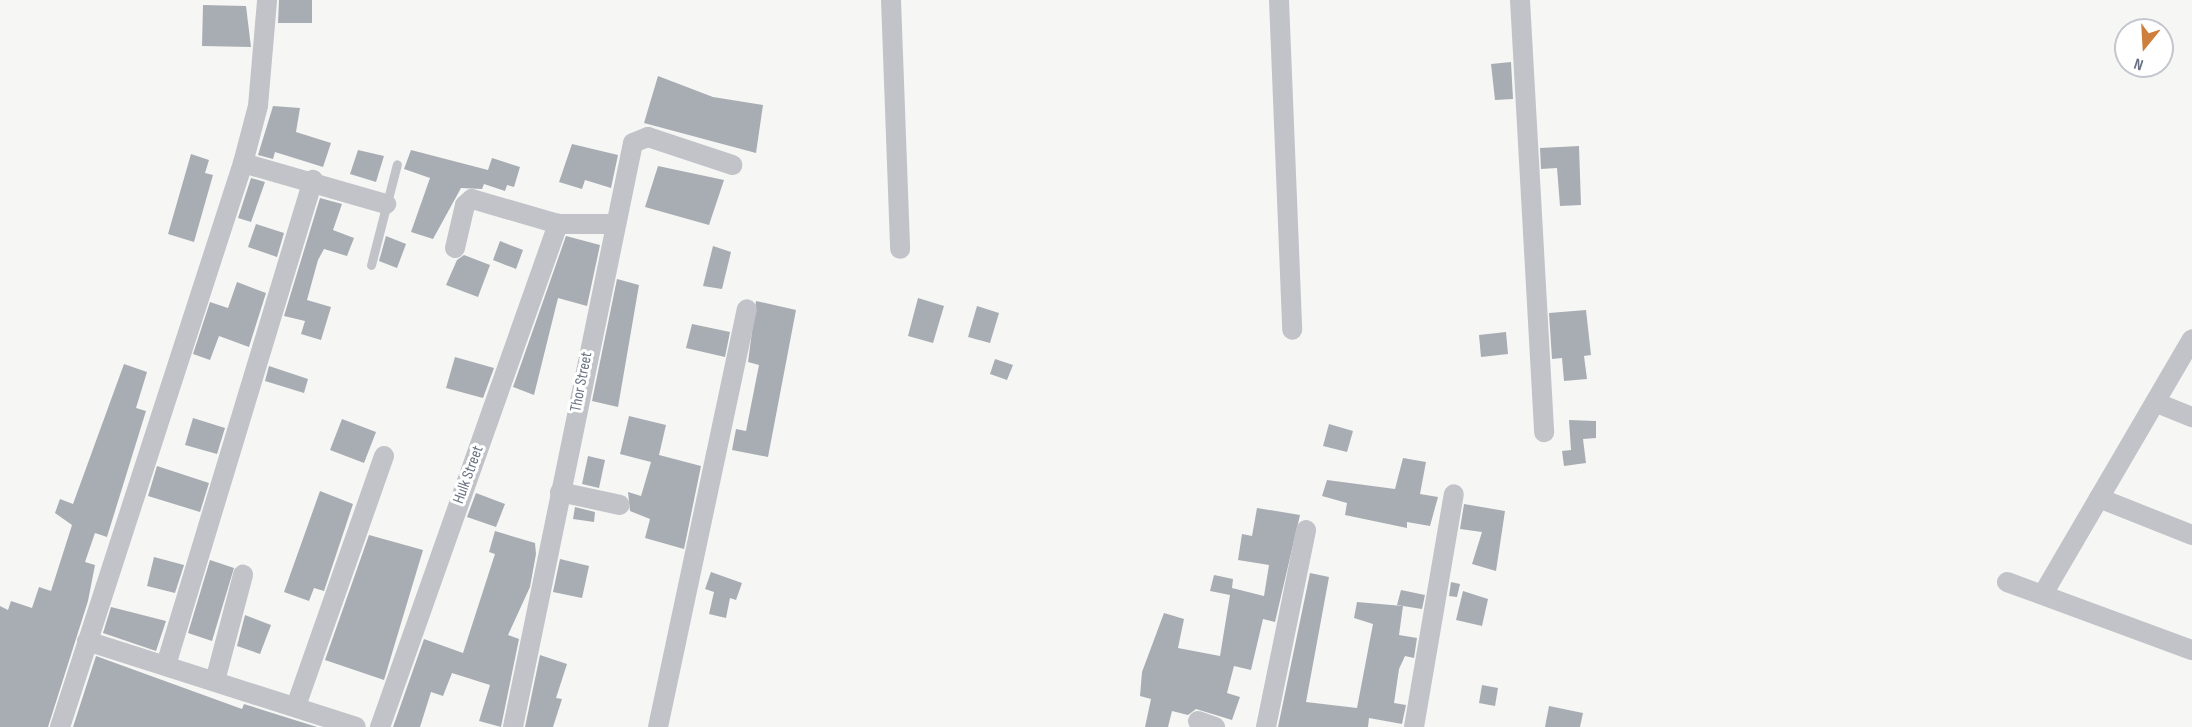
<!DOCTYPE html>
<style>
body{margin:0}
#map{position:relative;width:2192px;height:727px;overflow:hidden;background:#f6f7f4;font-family:"Sofia Sans Condensed",sans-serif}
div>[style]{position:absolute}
.building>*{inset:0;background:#a8adb4}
.service>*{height:9px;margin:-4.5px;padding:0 4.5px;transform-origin:4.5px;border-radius:4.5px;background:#c1c3c8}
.minor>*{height:20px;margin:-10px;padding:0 10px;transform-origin:10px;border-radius:10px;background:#c1c3c8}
span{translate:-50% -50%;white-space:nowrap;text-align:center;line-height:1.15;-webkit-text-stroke:6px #fff;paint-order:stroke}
.street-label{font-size:16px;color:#697282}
.north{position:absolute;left:2114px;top:18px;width:60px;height:60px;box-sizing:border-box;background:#fff;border:2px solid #c3c7cd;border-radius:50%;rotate:198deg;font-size:16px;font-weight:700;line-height:24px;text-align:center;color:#697282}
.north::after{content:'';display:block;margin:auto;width:21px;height:27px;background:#cf7f3c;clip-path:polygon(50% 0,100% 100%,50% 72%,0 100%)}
</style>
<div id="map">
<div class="building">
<i style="clip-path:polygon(279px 0,312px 0,312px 23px,278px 23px)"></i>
<i style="clip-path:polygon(203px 5px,246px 6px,251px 47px,202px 46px)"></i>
<i style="clip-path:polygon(1511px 62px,1513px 99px,1495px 100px,1491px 64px)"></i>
<i style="clip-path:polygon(658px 76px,713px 97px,763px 105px,756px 153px,644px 123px)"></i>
<i style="clip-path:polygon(273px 106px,300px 108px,296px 132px,331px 143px,323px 167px,275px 152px,273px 159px,258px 155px)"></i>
<i style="clip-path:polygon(572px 144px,618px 155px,611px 188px,585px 180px,582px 189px,559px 182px)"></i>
<i style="clip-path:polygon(1579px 146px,1581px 205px,1560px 206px,1557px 168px,1541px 169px,1540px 148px)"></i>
<i style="clip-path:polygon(358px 150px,384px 156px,376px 182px,350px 174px)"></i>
<i style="clip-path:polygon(411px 150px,488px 170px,492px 158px,520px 167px,514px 187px,507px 185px,505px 191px,484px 184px,482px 189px,461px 188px,433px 239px,411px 232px,430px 178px,404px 169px)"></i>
<i style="clip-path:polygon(191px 154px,209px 160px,205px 173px,213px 175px,194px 242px,168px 234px)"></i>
<i style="clip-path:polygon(658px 166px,724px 180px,709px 225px,645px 207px)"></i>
<i style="clip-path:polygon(251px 178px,265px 182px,251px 222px,238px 218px)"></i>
<i style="clip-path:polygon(320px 198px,342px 204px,333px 230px,354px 238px,347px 256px,324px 249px,318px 260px,307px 300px,331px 307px,321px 340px,301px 334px,305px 321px,284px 316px)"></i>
<i style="clip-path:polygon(256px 224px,284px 233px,277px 257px,248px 247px)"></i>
<i style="clip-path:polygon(386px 236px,406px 244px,397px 268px,379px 261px)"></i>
<i style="clip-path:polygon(566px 236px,600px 245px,587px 306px,558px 298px,534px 395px,513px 387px)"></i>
<i style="clip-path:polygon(500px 241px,523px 250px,516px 269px,493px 260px)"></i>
<i style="clip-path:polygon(713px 246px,731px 252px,722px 289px,703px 286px)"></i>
<i style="clip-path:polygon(464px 255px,490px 265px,478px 297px,446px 285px,457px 260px)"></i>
<i style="clip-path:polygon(617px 279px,639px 285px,618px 407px,592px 401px)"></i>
<i style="clip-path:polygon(237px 282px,266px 293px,249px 347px,219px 336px,210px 360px,193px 354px,210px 302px,228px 308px)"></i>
<i style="clip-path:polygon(918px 298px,944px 306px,933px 343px,908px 336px)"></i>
<i style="clip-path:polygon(756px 301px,796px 310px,768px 457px,732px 450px,736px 429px,746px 431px,759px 365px,748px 362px)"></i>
<i style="clip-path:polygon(977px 306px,999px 313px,990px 343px,968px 337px)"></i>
<i style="clip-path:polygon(1586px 310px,1591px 355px,1584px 356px,1587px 379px,1564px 381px,1562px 358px,1552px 359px,1549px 313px)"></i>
<i style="clip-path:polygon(692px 324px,730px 332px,725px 357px,686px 348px)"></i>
<i style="clip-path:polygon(1506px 332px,1508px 354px,1481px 357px,1479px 335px)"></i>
<i style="clip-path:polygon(455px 357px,494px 368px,483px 398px,446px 388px)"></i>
<i style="clip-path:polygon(995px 359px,1013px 365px,1007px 380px,990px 374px)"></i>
<i style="clip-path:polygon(124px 364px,147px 372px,136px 408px,146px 411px,107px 537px,95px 533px,85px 562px,95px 565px,88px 601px,48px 727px,0 727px,0 606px,8px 610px,11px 601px,32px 608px,39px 587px,51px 591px,72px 525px,55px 513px,60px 499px,73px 504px)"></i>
<i style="clip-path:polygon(269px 366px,308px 379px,304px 393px,265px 381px)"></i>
<i style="clip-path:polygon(629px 416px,666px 425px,659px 455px,701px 466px,684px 549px,645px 538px,650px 519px,630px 511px,628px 492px,641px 496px,651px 462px,620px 454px)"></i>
<i style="clip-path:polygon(193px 418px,225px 428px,217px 454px,185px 445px)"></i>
<i style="clip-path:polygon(342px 419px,376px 432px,364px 463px,330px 450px)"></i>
<i style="clip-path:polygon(1569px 420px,1596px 421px,1596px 438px,1583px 439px,1586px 463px,1564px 466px,1562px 451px,1571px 450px)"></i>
<i style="clip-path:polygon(1329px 424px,1353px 431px,1347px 452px,1323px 446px)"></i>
<i style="clip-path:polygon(588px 456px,605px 460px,599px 488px,582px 484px)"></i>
<i style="clip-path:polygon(1403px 458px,1426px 462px,1420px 494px,1438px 497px,1430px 526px,1407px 522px,1407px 528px,1345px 515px,1347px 503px,1322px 496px,1327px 480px,1395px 489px)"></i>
<i style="clip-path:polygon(157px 466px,209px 483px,200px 512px,148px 496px)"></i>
<i style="clip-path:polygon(320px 491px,353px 504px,324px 591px,314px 588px,309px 601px,284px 592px)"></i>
<i style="clip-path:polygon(476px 493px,505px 504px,496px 527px,467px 517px)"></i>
<i style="clip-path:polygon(1464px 504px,1505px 511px,1496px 571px,1472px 564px,1482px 532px,1460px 529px)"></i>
<i style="clip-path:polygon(575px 507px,595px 512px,594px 522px,573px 519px)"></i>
<i style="clip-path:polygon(1257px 508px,1300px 515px,1275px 622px,1263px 619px,1251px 670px,1234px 666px,1227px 693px,1240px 697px,1232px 720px,1196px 709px,1188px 715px,1172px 711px,1168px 727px,1145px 727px,1151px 699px,1140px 696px,1142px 672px,1164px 613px,1184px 619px,1178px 648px,1220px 656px,1230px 595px,1210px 591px,1214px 575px,1233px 579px,1232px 588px,1264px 596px,1269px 565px,1238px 560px,1242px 534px,1252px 536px)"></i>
<i style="clip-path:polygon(495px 531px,535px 543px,536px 554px,530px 587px,508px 635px,519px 639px,501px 727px,479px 721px,490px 685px,452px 673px,443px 696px,431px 692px,420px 727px,393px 727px,424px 639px,463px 653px,495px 554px,489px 552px)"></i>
<i style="clip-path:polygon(369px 535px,423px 550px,384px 680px,325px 660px)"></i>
<i style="clip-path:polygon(154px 557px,184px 565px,175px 593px,147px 586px)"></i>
<i style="clip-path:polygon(560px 559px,589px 566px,582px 598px,553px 592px)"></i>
<i style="clip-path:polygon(210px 560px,234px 568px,212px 641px,188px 633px)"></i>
<i style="clip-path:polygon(711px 572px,742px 583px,736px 600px,730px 598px,726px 618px,709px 614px,714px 592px,705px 589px)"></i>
<i style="clip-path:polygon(1310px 573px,1329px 577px,1306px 702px,1357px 708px,1373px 624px,1354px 618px,1357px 602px,1403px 606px,1399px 635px,1417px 638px,1414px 658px,1405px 656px,1399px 669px,1394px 703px,1406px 705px,1402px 724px,1369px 718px,1368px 727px,1278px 727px)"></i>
<i style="clip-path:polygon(1451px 582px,1460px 584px,1457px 597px,1449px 596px)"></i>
<i style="clip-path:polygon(1401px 590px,1425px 595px,1422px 609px,1397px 605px)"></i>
<i style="clip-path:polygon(1463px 591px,1488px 599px,1482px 626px,1456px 620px)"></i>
<i style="clip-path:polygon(111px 607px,166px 621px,156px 651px,103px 633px)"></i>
<i style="clip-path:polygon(245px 615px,271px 625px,260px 654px,237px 646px)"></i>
<i style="clip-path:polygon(540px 655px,567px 664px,556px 698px,562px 699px,553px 727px,525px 727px)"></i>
<i style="clip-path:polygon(96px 656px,242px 709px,244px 704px,317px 727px,73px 727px)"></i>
<i style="clip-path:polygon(1482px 685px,1498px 688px,1495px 706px,1479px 703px)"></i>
<i style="clip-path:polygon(1549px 706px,1583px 713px,1580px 727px,1545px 727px)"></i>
</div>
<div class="service">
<i style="left:371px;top:265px;width:104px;rotate:-75.6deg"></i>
</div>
<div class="minor">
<i style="left:891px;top:0;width:249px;rotate:87.9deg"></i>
<i style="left:1279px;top:0;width:330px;rotate:87.7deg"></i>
<i style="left:1520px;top:0;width:433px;rotate:86.8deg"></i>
<i style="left:243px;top:163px;width:149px;rotate:16deg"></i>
<i style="left:455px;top:248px;width:44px;rotate:-76.9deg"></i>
<i style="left:465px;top:205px;width:9px;rotate:-41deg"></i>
<i style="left:472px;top:199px;width:90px;rotate:16.2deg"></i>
<i style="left:558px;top:224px;width:55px"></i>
<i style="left:2157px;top:403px;width:38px;rotate:22deg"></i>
<i style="left:560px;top:492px;width:61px;rotate:12.2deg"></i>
<i style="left:2099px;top:498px;width:100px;rotate:21.7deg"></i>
<i style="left:2007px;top:582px;width:197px;rotate:20.2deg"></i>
<i style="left:2043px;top:594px;width:295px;rotate:-59.7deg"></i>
<i style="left:87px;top:641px;width:282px;rotate:17.7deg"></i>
<i style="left:166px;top:665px;width:507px;rotate:-73.14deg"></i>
<i style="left:215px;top:681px;width:110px;rotate:-75.2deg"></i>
<i style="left:296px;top:706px;width:265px;rotate:-70.6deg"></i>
<i style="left:1198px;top:721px;width:18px;rotate:19deg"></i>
<i style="left:60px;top:727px;width:593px;rotate:-72.02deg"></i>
<i style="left:243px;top:163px;width:59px;rotate:-75.3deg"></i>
<i style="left:258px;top:106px;width:106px;rotate:-85.1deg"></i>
<i style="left:380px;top:727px;width:534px;rotate:-70.51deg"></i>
<i style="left:513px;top:727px;width:596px;rotate:-78.39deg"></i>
<i style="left:633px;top:143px;width:16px;rotate:-22deg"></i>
<i style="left:648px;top:137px;width:89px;rotate:18.4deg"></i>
<i style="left:658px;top:727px;width:427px;rotate:-78deg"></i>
<i style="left:1266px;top:727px;width:201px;rotate:-78.5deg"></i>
<i style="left:1414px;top:727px;width:236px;rotate:-80.3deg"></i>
</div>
<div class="street-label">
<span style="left:582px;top:382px;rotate:-79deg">Thor Street</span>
<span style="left:469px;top:475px;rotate:-70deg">Hulk Street</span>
</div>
<div class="north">N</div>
</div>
